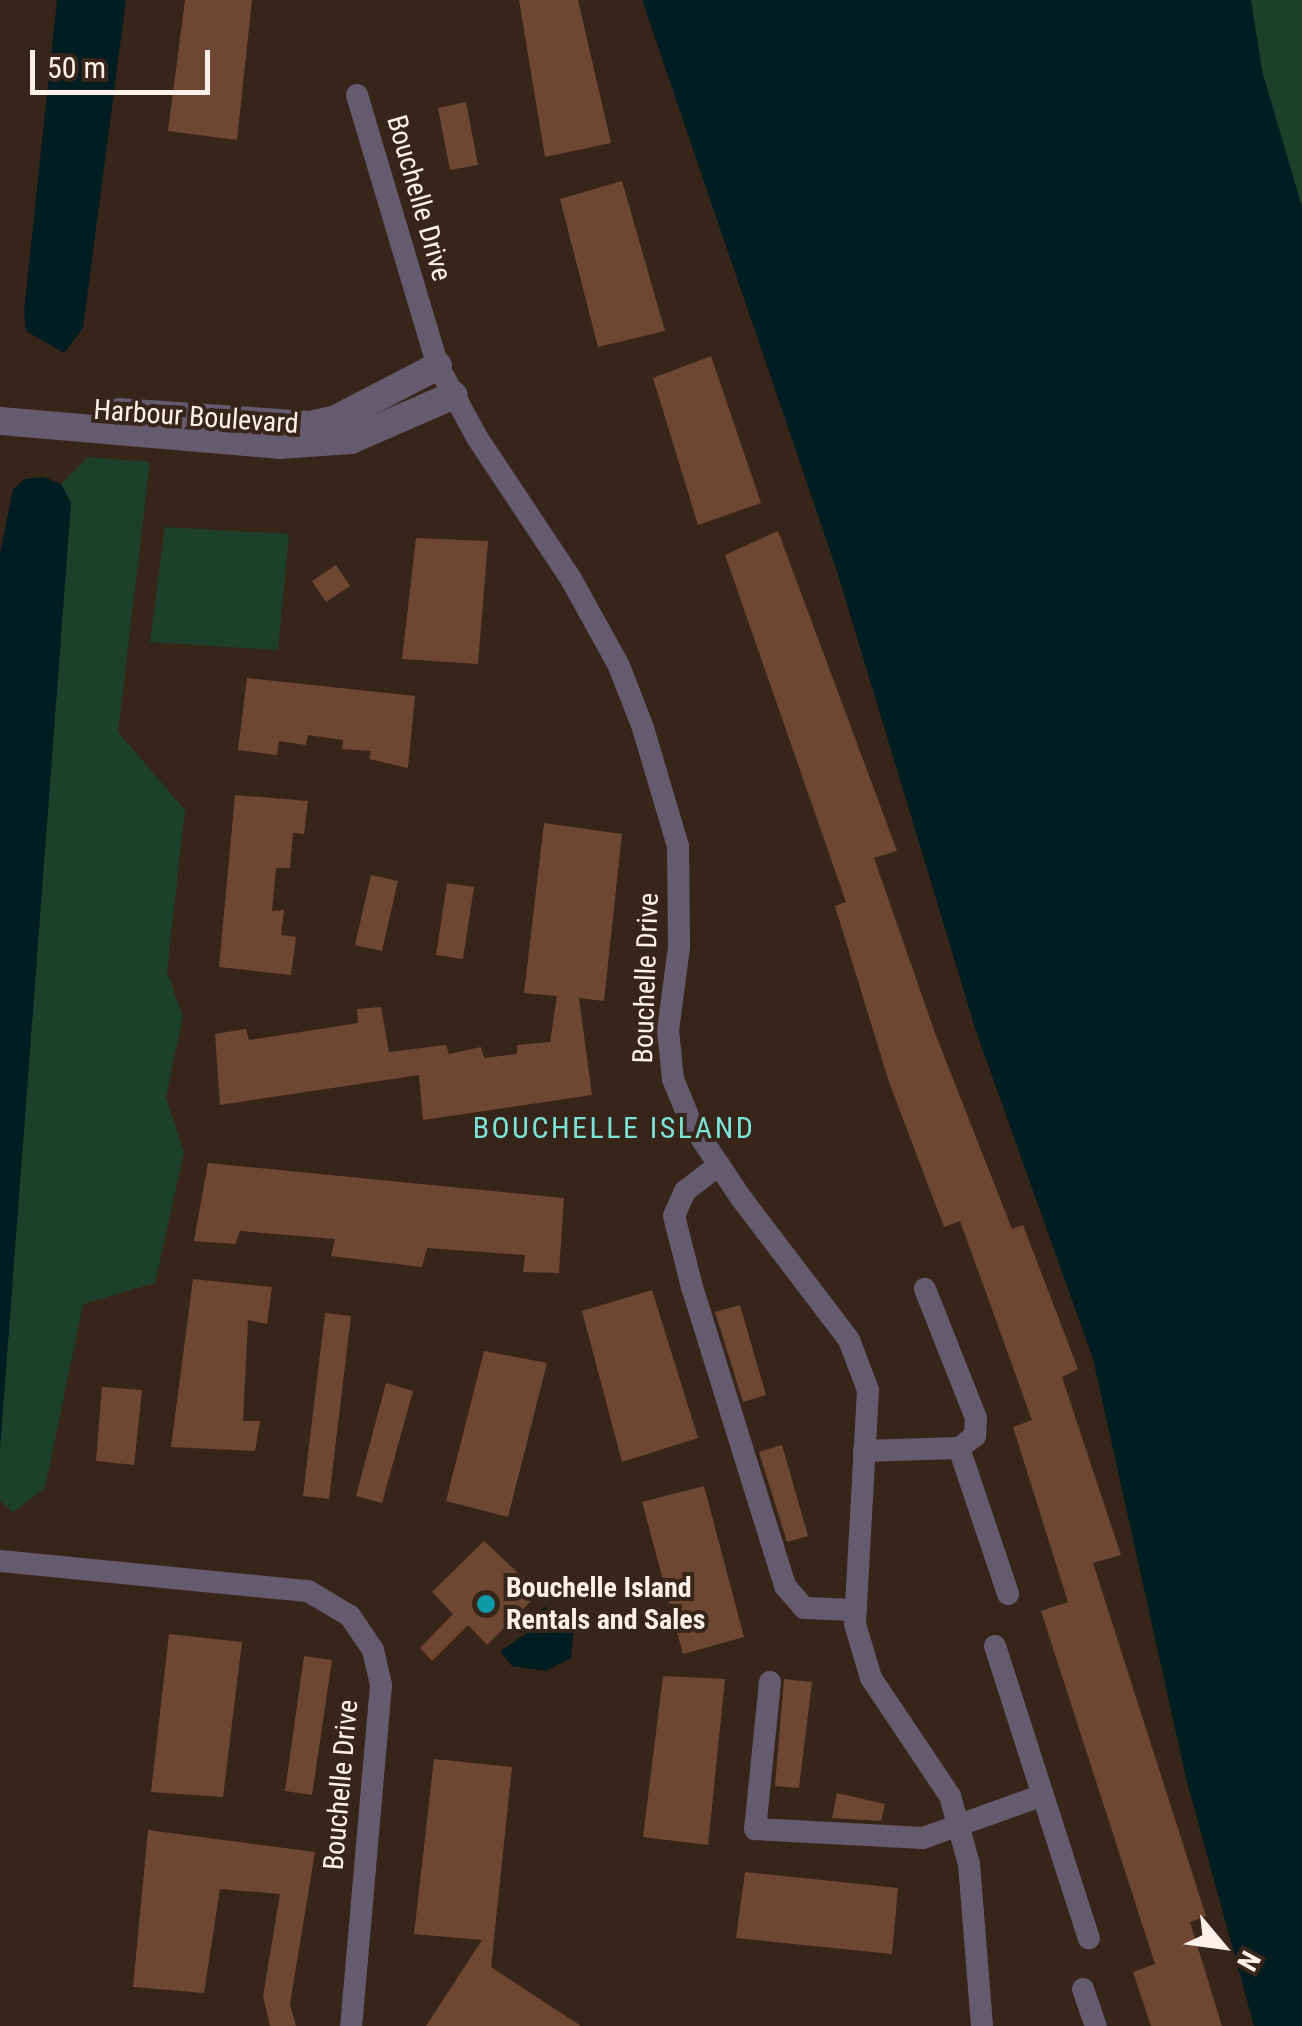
<!DOCTYPE html>
<style>
body{margin:0}
#map{position:relative;width:1302px;height:2026px;overflow:hidden;background:#38251a;font-family:"Roboto Condensed",sans-serif}
div>[style]{position:absolute}
.green>*{inset:0;background:#1c402a}
.water>*{inset:0;background:#001d21}
.building>*{inset:0;background:#6d4731}
.minor>*{height:22px;margin:-11px;padding:0 11px;transform-origin:11px;border-radius:11px;background:#645c6e}
.tertiary>*{height:28px;margin:-14px;padding:0 14px;transform-origin:14px;border-radius:14px;background:#645c6e}
.dots>*{width:28px;height:28px;translate:-50% -50%;box-sizing:border-box;border:5px solid #38251a;border-radius:50%}
span{translate:-50% -50%;white-space:nowrap;text-align:center;line-height:1.15;-webkit-text-stroke:8px #38251a;paint-order:stroke}
.street-label{font-size:28px;color:#fef1e9}
.poi-label{font-size:28px;color:#fef1e9;font-weight:700}
.left{translate:0 -50%;text-align:left}
.neighbourhood-label{font-size:30px;color:#7be4d7;letter-spacing:2.5px}
.north{position:absolute;left:1172px;top:1896px;width:100px;height:100px;-webkit-text-stroke:8px #38251a;paint-order:stroke;rotate:119deg;font-size:28px;font-weight:700;line-height:40px;text-align:center;color:#fef1e9}
.north::after{content:'';display:block;margin:auto;width:35px;height:45px;background:#fef1e9;clip-path:polygon(50% 0,100% 100%,50% 72%,0 100%)}
.scale{position:absolute;left:30px;top:50px;width:180px;height:45px;box-sizing:border-box;border:5px solid #fef1e9;border-top:0;padding-left:12px;font-size:30px;line-height:35px;white-space:nowrap;color:#fef1e9;-webkit-text-stroke:8px #38251a;paint-order:stroke}
</style>
<div id="map">
<div class="green">
<i style="clip-path:polygon(1251px 0,1302px 0,1302px 207px,1262px 71px)"></i>
<i style="clip-path:polygon(88px 457px,150px 462px,118px 732px,185px 810px,167px 972px,183px 1016px,166px 1097px,184px 1152px,155px 1283px,83px 1304px,45px 1488px,13px 1512px,0 1501px,0 1449px,71px 503px,61px 484px)"></i>
<i style="clip-path:polygon(165px 527px,289px 534px,278px 650px,150px 642px)"></i>
</div>
<div class="water">
<i style="clip-path:polygon(57px 0,126px 0,83px 328px,64px 353px,26px 331px,24px 311px)"></i>
<i style="clip-path:polygon(642px 0,1251px 0,1262px 71px,1302px 207px,1302px 2026px,1254px 2026px,1186px 1778px,1093px 1359px,976px 1031px,836px 568px)"></i>
<i style="clip-path:polygon(44px 477px,61px 484px,71px 503px,0 1449px,0 554px,13px 489px,25px 479px)"></i>
<i style="clip-path:polygon(545px 1607px,557px 1608px,574px 1625px,571px 1658px,546px 1671px,512px 1666px,500px 1651px,526px 1634px,531px 1616px)"></i>
</div>
<div class="building">
<i style="clip-path:polygon(185px 0,252px 0,237px 140px,168px 131px)"></i>
<i style="clip-path:polygon(519px 0,578px 0,611px 143px,545px 157px)"></i>
<i style="clip-path:polygon(466px 102px,478px 165px,450px 170px,438px 108px)"></i>
<i style="clip-path:polygon(622px 181px,665px 331px,598px 347px,560px 199px)"></i>
<i style="clip-path:polygon(711px 356px,761px 503px,698px 525px,653px 378px)"></i>
<i style="clip-path:polygon(778px 531px,897px 851px,874px 858px,935px 1033px,1012px 1229px,1023px 1225px,1078px 1369px,1062px 1377px,1121px 1555px,1093px 1563px,1206px 1916px,1190px 1922px,1222px 2026px,1151px 2026px,1133px 1972px,1155px 1964px,1041px 1611px,1068px 1602px,1013px 1427px,1032px 1420px,960px 1221px,944px 1227px,889px 1082px,835px 906px,846px 902px,725px 555px)"></i>
<i style="clip-path:polygon(416px 538px,488px 541px,478px 664px,402px 659px)"></i>
<i style="clip-path:polygon(336px 565px,350px 586px,326px 602px,312px 581px)"></i>
<i style="clip-path:polygon(247px 678px,415px 696px,408px 768px,369px 759px,371px 751px,342px 749px,343px 740px,308px 735px,306px 745px,279px 741px,277px 755px,238px 750px)"></i>
<i style="clip-path:polygon(235px 795px,308px 801px,304px 834px,293px 833px,290px 868px,276px 868px,272px 911px,284px 910px,281px 935px,296px 937px,291px 975px,219px 967px)"></i>
<i style="clip-path:polygon(544px 823px,622px 834px,604px 1001px,579px 998px,592px 1095px,423px 1120px,419px 1075px,220px 1105px,215px 1034px,246px 1029px,249px 1040px,358px 1023px,357px 1009px,381px 1007px,389px 1052px,446px 1045px,449px 1054px,481px 1047px,484px 1058px,517px 1054px,517px 1045px,550px 1042px,557px 996px,524px 993px)"></i>
<i style="clip-path:polygon(371px 875px,398px 881px,382px 951px,355px 945px)"></i>
<i style="clip-path:polygon(447px 883px,474px 887px,463px 959px,436px 955px)"></i>
<i style="clip-path:polygon(208px 1163px,564px 1198px,559px 1273px,523px 1272px,525px 1255px,427px 1248px,422px 1267px,331px 1256px,335px 1239px,240px 1231px,235px 1244px,194px 1241px)"></i>
<i style="clip-path:polygon(193px 1279px,272px 1287px,267px 1324px,248px 1320px,243px 1421px,260px 1421px,255px 1451px,171px 1447px)"></i>
<i style="clip-path:polygon(652px 1290px,698px 1438px,622px 1462px,582px 1311px)"></i>
<i style="clip-path:polygon(740px 1305px,766px 1395px,743px 1402px,715px 1312px)"></i>
<i style="clip-path:polygon(325px 1313px,351px 1316px,329px 1499px,303px 1496px)"></i>
<i style="clip-path:polygon(484px 1351px,547px 1363px,508px 1517px,446px 1501px)"></i>
<i style="clip-path:polygon(386px 1383px,413px 1391px,382px 1503px,356px 1496px)"></i>
<i style="clip-path:polygon(102px 1387px,142px 1390px,134px 1465px,96px 1461px)"></i>
<i style="clip-path:polygon(782px 1445px,808px 1536px,787px 1542px,759px 1452px)"></i>
<i style="clip-path:polygon(704px 1486px,744px 1637px,683px 1654px,642px 1502px)"></i>
<i style="clip-path:polygon(484px 1541px,539px 1593px,487px 1645px,468px 1625px,432px 1661px,420px 1648px,453px 1614px,432px 1592px)"></i>
<i style="clip-path:polygon(169px 1634px,242px 1642px,223px 1797px,151px 1792px)"></i>
<i style="clip-path:polygon(304px 1656px,332px 1660px,312px 1795px,285px 1791px)"></i>
<i style="clip-path:polygon(663px 1676px,725px 1679px,708px 1845px,643px 1837px)"></i>
<i style="clip-path:polygon(784px 1679px,812px 1682px,799px 1788px,775px 1786px)"></i>
<i style="clip-path:polygon(434px 1759px,512px 1767px,491px 1967px,581px 2026px,426px 2026px,482px 1940px,414px 1934px)"></i>
<i style="clip-path:polygon(837px 1793px,885px 1804px,881px 1821px,832px 1818px)"></i>
<i style="clip-path:polygon(148px 1830px,315px 1852px,290px 2004px,296px 2026px,270px 2026px,263px 1996px,280px 1894px,220px 1889px,204px 1993px,133px 1987px)"></i>
<i style="clip-path:polygon(745px 1872px,898px 1888px,892px 1954px,736px 1938px)"></i>
</div>
<div class="minor">
<i style="left:357px;top:95px;width:283px;rotate:73.4deg"></i>
<i style="left:438px;top:366px;width:83px;rotate:61.3deg"></i>
<i style="left:478px;top:439px;width:168px;rotate:56.4deg"></i>
<i style="left:571px;top:579px;width:99px;rotate:61.1deg"></i>
<i style="left:619px;top:666px;width:66px;rotate:68.8deg"></i>
<i style="left:643px;top:728px;width:123px;rotate:73.5deg"></i>
<i style="left:678px;top:846px;width:101px;rotate:89.4deg"></i>
<i style="left:679px;top:947px;width:84px;rotate:97.5deg"></i>
<i style="left:668px;top:1030px;width:49px;rotate:84.2deg"></i>
<i style="left:673px;top:1079px;width:48px;rotate:67.8deg"></i>
<i style="left:691px;top:1123px;width:90px;rotate:56.3deg"></i>
<i style="left:741px;top:1198px;width:178px;rotate:52.7deg"></i>
<i style="left:849px;top:1340px;width:53px;rotate:69.2deg"></i>
<i style="left:868px;top:1390px;width:234px;rotate:93.2deg"></i>
<i style="left:855px;top:1624px;width:56px;rotate:73.5deg"></i>
<i style="left:871px;top:1678px;width:142px;rotate:56.2deg"></i>
<i style="left:950px;top:1796px;width:71px;rotate:74.4deg"></i>
<i style="left:969px;top:1864px;width:163px;rotate:85.4deg"></i>
<i style="left:719px;top:1165px;width:43px;rotate:142.6deg"></i>
<i style="left:685px;top:1191px;width:27px;rotate:114deg"></i>
<i style="left:674px;top:1216px;width:73px;rotate:75.8deg"></i>
<i style="left:692px;top:1287px;width:313px;rotate:72.7deg"></i>
<i style="left:785px;top:1586px;width:29px;rotate:49deg"></i>
<i style="left:804px;top:1608px;width:52px;rotate:2.2deg"></i>
<i style="left:959px;top:1448px;width:154px;rotate:71.4deg"></i>
<i style="left:864px;top:1451px;width:95px;rotate:-1.8deg"></i>
<i style="left:959px;top:1448px;width:20px;rotate:-37deg"></i>
<i style="left:975px;top:1436px;width:18px;rotate:-87deg"></i>
<i style="left:976px;top:1418px;width:139px;rotate:-111.6deg"></i>
<i style="left:0;top:1561px;width:309px;rotate:5.6deg"></i>
<i style="left:308px;top:1591px;width:49px;rotate:30.8deg"></i>
<i style="left:350px;top:1616px;width:41px;rotate:55.9deg"></i>
<i style="left:373px;top:1650px;width:36px;rotate:77deg"></i>
<i style="left:381px;top:1685px;width:342px;rotate:95deg"></i>
<i style="left:995px;top:1646px;width:307px;rotate:72.2deg"></i>
<i style="left:770px;top:1682px;width:148px;rotate:95.8deg"></i>
<i style="left:755px;top:1829px;width:168px;rotate:3.1deg"></i>
<i style="left:923px;top:1838px;width:127px;rotate:-19.7deg"></i>
<i style="left:1083px;top:1989px;width:39px;rotate:71deg"></i>
</div>
<div class="tertiary">
<i style="left:119px;top:412px;width:191px;rotate:3.9deg"></i>
<i style="left:310px;top:425px;width:27px;rotate:-13deg"></i>
<i style="left:336px;top:419px;width:115px;rotate:-27.5deg"></i>
<i style="left:0;top:421px;width:280px;rotate:4.9deg"></i>
<i style="left:279px;top:445px;width:72px;rotate:-4deg"></i>
<i style="left:351px;top:440px;width:112px;rotate:-23.6deg"></i>
</div>
<div class="dots">
<i style="left:486px;top:1604px;background:#0f9aa8"></i>
</div>
<div class="street-label">
<span style="left:419px;top:198px;rotate:74deg">Bouchelle Drive</span>
<span style="left:196px;top:417px;rotate:4deg">Harbour Boulevard</span>
<span style="left:646px;top:978px;rotate:-88deg">Bouchelle Drive</span>
<span style="left:341px;top:1785px;rotate:-85deg">Bouchelle Drive</span>
</div>
<div class="poi-label">
<span class="left" style="left:506px;top:1604px">Bouchelle Island<br>Rentals and Sales</span>
</div>
<div class="neighbourhood-label">
<span style="left:614px;top:1128px">BOUCHELLE ISLAND</span>
</div>
<div class="north">N</div>
<div class="scale">50 m</div>
</div>
